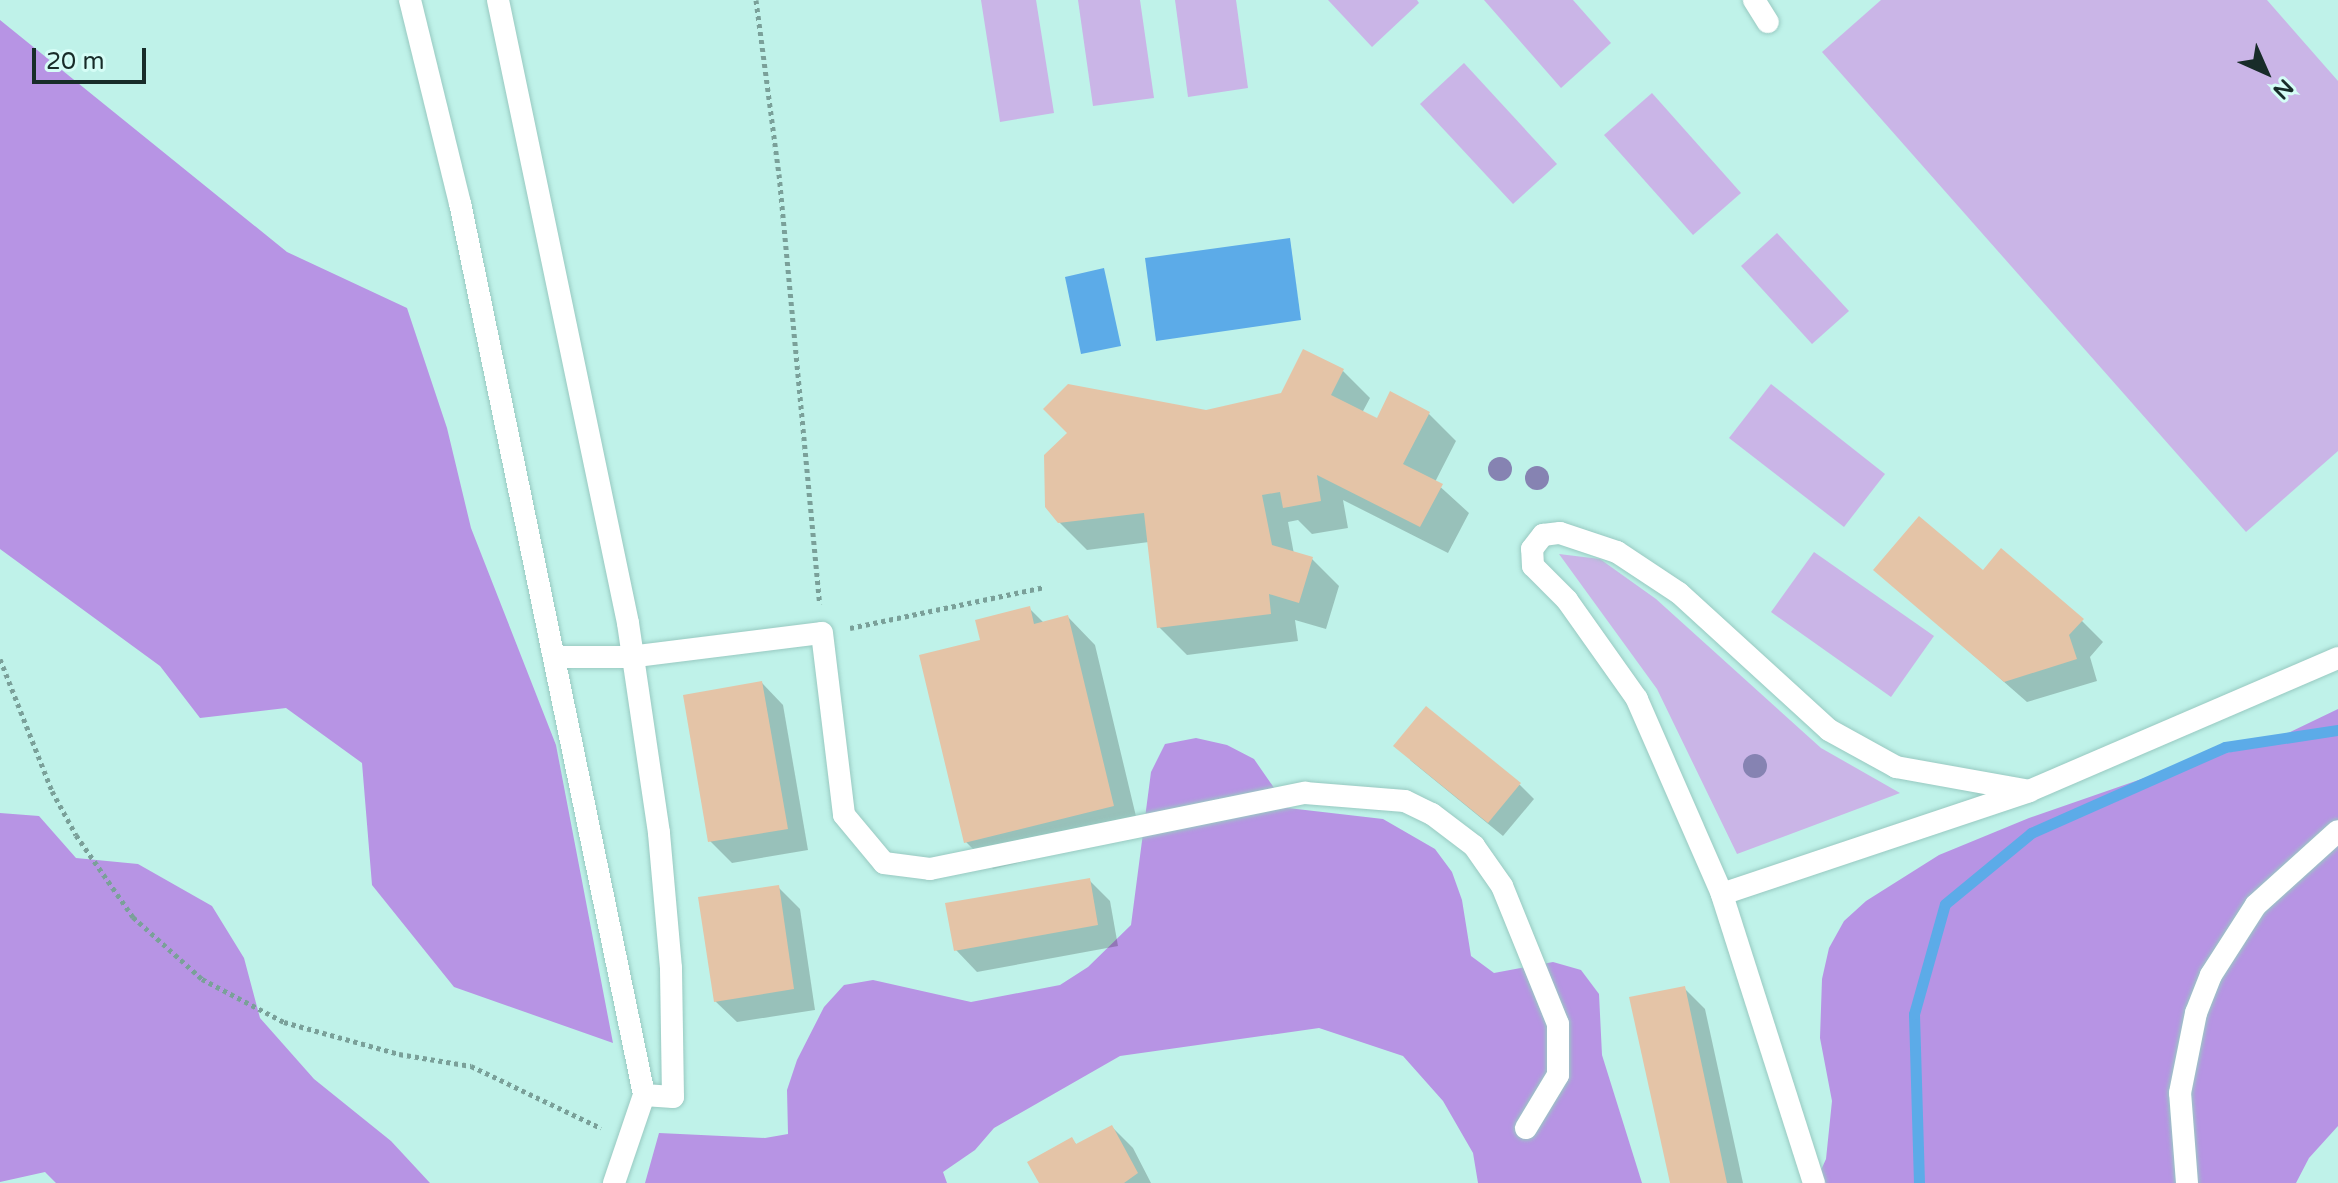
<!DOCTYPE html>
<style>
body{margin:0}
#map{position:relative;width:2338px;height:1183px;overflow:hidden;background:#bff2e9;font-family:"Varela Round",sans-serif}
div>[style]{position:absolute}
.green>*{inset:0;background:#cab5e7}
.forest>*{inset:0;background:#b794e4}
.water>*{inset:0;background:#5cabe8}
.shadow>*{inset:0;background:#0003}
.stream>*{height:11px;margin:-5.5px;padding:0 5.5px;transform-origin:5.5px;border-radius:5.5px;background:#5cabe8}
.building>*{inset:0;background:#e4c4a7}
.path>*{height:5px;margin-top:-2.5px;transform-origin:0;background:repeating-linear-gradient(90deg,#7aa099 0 4px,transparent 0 8px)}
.roads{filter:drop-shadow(0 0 2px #98c9c1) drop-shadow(0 0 2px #98c9c1)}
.service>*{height:22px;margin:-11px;padding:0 11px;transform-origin:11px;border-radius:11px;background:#fff}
.trees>*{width:24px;height:24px;margin:-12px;border-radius:50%;background:#8683b2}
span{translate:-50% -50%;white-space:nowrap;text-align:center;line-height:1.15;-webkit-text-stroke:6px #d5fdf6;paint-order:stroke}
.north{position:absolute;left:2226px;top:32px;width:80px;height:80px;-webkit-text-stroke:6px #d5fdf6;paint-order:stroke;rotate:135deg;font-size:22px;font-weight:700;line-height:32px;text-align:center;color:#182c29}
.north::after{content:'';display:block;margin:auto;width:28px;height:36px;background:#182c29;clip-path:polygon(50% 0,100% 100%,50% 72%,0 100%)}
.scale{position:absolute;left:32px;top:48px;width:114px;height:36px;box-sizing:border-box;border:4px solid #182c29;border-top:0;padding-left:10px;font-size:24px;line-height:28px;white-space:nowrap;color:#182c29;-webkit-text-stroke:6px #d5fdf6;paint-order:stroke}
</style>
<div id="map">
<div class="green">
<i style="clip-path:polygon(981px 0,1036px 0,1054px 113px,1000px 122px)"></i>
<i style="clip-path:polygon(1078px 0,1140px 0,1154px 98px,1093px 106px)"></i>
<i style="clip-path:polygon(1175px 0,1236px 0,1248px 88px,1188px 97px)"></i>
<i style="clip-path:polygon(1328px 0,1417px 0,1419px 3px,1372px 47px)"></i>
<i style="clip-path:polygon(1484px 0,1573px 0,1611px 43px,1561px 88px)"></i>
<i style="clip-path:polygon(1881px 0,2267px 0,2338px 81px,2338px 451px,2246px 532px,1822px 52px)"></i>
<i style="clip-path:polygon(1464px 63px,1557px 164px,1513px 204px,1420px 104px)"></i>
<i style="clip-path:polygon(1652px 93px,1741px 193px,1693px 235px,1604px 135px)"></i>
<i style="clip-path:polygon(1777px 233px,1849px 311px,1812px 344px,1741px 266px)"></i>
<i style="clip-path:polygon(1771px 384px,1885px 474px,1844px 527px,1729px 438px)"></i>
<i style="clip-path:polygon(1814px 552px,1934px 636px,1891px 697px,1771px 612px)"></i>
<i style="clip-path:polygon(1559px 554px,1600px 559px,1656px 599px,1821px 748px,1900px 793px,1737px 854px,1657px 689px)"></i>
</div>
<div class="forest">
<i style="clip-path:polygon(0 20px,287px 252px,407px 308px,447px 428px,471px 528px,556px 745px,613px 1043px,454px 987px,372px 885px,362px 763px,286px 708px,200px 718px,160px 666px,0 549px)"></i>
<i style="clip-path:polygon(2338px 709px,2338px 1126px,2309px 1158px,2296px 1183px,1815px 1183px,1826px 1159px,1832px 1101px,1820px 1038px,1822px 979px,1829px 948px,1844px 921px,1866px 901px,1939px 855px,2029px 818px,2202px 758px,2263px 745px)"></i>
<i style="clip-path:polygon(1196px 738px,1227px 745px,1254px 759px,1288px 808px,1383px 819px,1435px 849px,1452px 872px,1462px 900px,1471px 956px,1494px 973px,1553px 962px,1581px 970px,1599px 994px,1602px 1055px,1642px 1183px,1478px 1183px,1473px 1153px,1443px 1101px,1403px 1056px,1319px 1028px,1120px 1056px,994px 1128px,975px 1150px,943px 1172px,947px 1183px,645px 1183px,659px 1133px,765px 1138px,788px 1134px,787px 1090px,797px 1060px,824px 1007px,844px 985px,873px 980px,971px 1002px,1060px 985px,1088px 967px,1131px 925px,1151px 772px,1165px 744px)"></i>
<i style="clip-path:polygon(0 813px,39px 816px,76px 858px,138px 864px,212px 906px,244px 958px,260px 1018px,314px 1079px,391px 1141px,430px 1183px,56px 1183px,45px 1172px,0 1182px)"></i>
</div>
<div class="water">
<i style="clip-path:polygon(1290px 238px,1301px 320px,1156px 341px,1145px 258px)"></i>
<i style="clip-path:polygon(1104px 268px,1121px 346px,1081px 354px,1065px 277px)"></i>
</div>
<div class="shadow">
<i style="clip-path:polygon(1343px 371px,1370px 398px,1362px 413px,1378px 420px,1428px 413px,1456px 441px,1435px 482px,1469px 513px,1448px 553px,1343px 500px,1348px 528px,1312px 534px,1298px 520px,1288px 522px,1294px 554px,1312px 559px,1339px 586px,1326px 629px,1295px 620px,1298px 641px,1187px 655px,1159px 627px,1149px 542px,1087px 550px,1059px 522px,1206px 412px,1283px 394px)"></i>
<i style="clip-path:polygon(1876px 570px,2082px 621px,2103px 642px,2090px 657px,2097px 681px,2027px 702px)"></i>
<i style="clip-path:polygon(1029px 608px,1044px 623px,1068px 617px,1095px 645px,1140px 833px,993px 869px,966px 842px,983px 642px)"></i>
<i style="clip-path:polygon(762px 683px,783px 705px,808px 850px,732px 863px,710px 841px)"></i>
<i style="clip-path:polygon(1410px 760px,1520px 785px,1534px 799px,1503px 836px)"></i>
<i style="clip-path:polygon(1089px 880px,1110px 901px,1118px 946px,977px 972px,956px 950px)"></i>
<i style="clip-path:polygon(778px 887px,800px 909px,815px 1010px,737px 1022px,715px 1001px)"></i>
<i style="clip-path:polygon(1684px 988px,1705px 1009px,1743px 1183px,1672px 1183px)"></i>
<i style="clip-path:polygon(1112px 1127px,1133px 1148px,1151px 1183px,1041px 1183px,1072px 1140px,1077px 1145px)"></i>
</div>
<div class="stream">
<i style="left:1919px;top:1183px;width:169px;rotate:-91.7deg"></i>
<i style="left:1914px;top:1014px;width:114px;rotate:-74.3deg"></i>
<i style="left:1945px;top:904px;width:112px;rotate:-39.5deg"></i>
<i style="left:2031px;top:833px;width:212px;rotate:-23.9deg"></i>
<i style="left:2225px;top:747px;width:114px;rotate:-8.6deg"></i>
</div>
<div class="building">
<i style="clip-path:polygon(1303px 349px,1344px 369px,1331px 395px,1377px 418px,1390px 391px,1430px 412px,1403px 464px,1443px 484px,1420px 527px,1317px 475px,1321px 501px,1283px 508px,1280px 492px,1262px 495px,1272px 545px,1313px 557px,1299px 603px,1269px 594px,1271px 614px,1157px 628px,1144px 513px,1058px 523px,1045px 507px,1044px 455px,1067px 433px,1043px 409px,1068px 384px,1206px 410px,1281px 393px)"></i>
<i style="clip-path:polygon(1919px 516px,1983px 570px,2001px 548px,2084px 619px,2069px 635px,2077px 659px,2004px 682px,1873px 570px)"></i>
<i style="clip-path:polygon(1030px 606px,1034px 624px,1068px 615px,1114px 806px,964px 843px,919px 655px,980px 640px,975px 620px)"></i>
<i style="clip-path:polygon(762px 681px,788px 829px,708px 842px,683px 695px)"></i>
<i style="clip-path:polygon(1426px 706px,1521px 783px,1488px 823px,1393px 746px)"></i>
<i style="clip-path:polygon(1090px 878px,1098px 925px,954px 951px,945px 903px)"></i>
<i style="clip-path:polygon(779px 885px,794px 989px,714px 1002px,698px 897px)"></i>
<i style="clip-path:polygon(1685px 986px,1727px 1183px,1670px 1183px,1629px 997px)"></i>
<i style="clip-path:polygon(1112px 1125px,1138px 1173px,1124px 1183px,1039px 1183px,1027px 1162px,1072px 1137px,1076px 1144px)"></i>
</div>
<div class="path">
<i style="left:756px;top:0;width:176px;rotate:82.5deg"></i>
<i style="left:779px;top:174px;width:432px;rotate:84.6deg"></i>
<i style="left:850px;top:628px;width:199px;rotate:-11.9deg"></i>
<i style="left:0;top:659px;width:142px;rotate:68.5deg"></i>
<i style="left:52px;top:791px;width:50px;rotate:61.4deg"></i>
<i style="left:76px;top:835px;width:100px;rotate:55.2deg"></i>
<i style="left:133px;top:917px;width:93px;rotate:41.9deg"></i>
<i style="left:202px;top:979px;width:93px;rotate:27.7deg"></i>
<i style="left:284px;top:1022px;width:119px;rotate:15.5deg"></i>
<i style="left:399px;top:1054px;width:73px;rotate:9.5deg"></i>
<i style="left:471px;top:1066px;width:144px;rotate:25.5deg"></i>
</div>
<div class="roads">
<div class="service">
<i style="left:410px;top:0;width:209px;rotate:76.2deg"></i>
<i style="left:460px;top:203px;width:911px;rotate:78.34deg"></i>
<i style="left:644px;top:1095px;width:29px;rotate:4deg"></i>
<i style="left:673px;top:1097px;width:129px;rotate:-90.9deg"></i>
<i style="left:671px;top:968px;width:136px;rotate:-95.1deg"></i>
<i style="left:659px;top:833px;width:212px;rotate:-98.4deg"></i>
<i style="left:628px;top:623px;width:636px;rotate:-101.79deg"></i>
<i style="left:1754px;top:0;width:26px;rotate:58deg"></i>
<i style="left:554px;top:657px;width:75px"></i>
<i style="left:629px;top:657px;width:194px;rotate:-7.1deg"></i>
<i style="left:822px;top:633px;width:183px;rotate:83.1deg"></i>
<i style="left:844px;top:815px;width:62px;rotate:50.2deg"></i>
<i style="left:884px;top:863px;width:46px;rotate:7.4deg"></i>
<i style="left:930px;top:869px;width:383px;rotate:-11.5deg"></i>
<i style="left:1305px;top:793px;width:100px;rotate:4.6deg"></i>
<i style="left:1405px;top:801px;width:30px;rotate:26deg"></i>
<i style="left:1432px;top:814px;width:53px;rotate:37.3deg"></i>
<i style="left:1474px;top:846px;width:49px;rotate:55deg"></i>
<i style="left:1502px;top:886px;width:149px;rotate:67.9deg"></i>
<i style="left:1558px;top:1024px;width:51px;rotate:90deg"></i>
<i style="left:1558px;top:1075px;width:62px;rotate:121.1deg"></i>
<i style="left:1722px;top:894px;width:213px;rotate:-113.6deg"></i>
<i style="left:1637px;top:699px;width:121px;rotate:-125.3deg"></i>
<i style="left:1567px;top:600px;width:48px;rotate:-135deg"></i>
<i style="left:1533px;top:566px;width:17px;rotate:-93deg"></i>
<i style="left:1532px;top:549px;width:18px;rotate:-52deg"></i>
<i style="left:1543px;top:535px;width:17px;rotate:-7deg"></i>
<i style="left:1560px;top:533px;width:60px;rotate:18.4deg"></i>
<i style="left:1617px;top:552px;width:74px;rotate:33.5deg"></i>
<i style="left:1679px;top:593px;width:203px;rotate:42.4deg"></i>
<i style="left:1829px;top:730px;width:77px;rotate:28.9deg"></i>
<i style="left:1896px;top:767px;width:135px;rotate:10.2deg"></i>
<i style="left:614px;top:1183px;width:93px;rotate:-71.2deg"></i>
<i style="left:1814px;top:1183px;width:303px;rotate:-107.7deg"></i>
<i style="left:1722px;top:894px;width:324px;rotate:-18.5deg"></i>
<i style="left:2029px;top:791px;width:336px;rotate:-23.3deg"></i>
<i style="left:2187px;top:1183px;width:90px;rotate:-94.4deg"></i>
<i style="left:2180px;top:1093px;width:82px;rotate:-78.7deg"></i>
<i style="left:2196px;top:1013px;width:41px;rotate:-68.5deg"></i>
<i style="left:2211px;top:975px;width:83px;rotate:-57.3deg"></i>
<i style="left:2256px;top:905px;width:110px;rotate:-42.1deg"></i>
</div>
</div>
<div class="trees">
<i style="left:1500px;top:469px"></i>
<i style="left:1537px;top:478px"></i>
<i style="left:1755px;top:766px"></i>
</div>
<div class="north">N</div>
<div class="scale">20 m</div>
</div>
